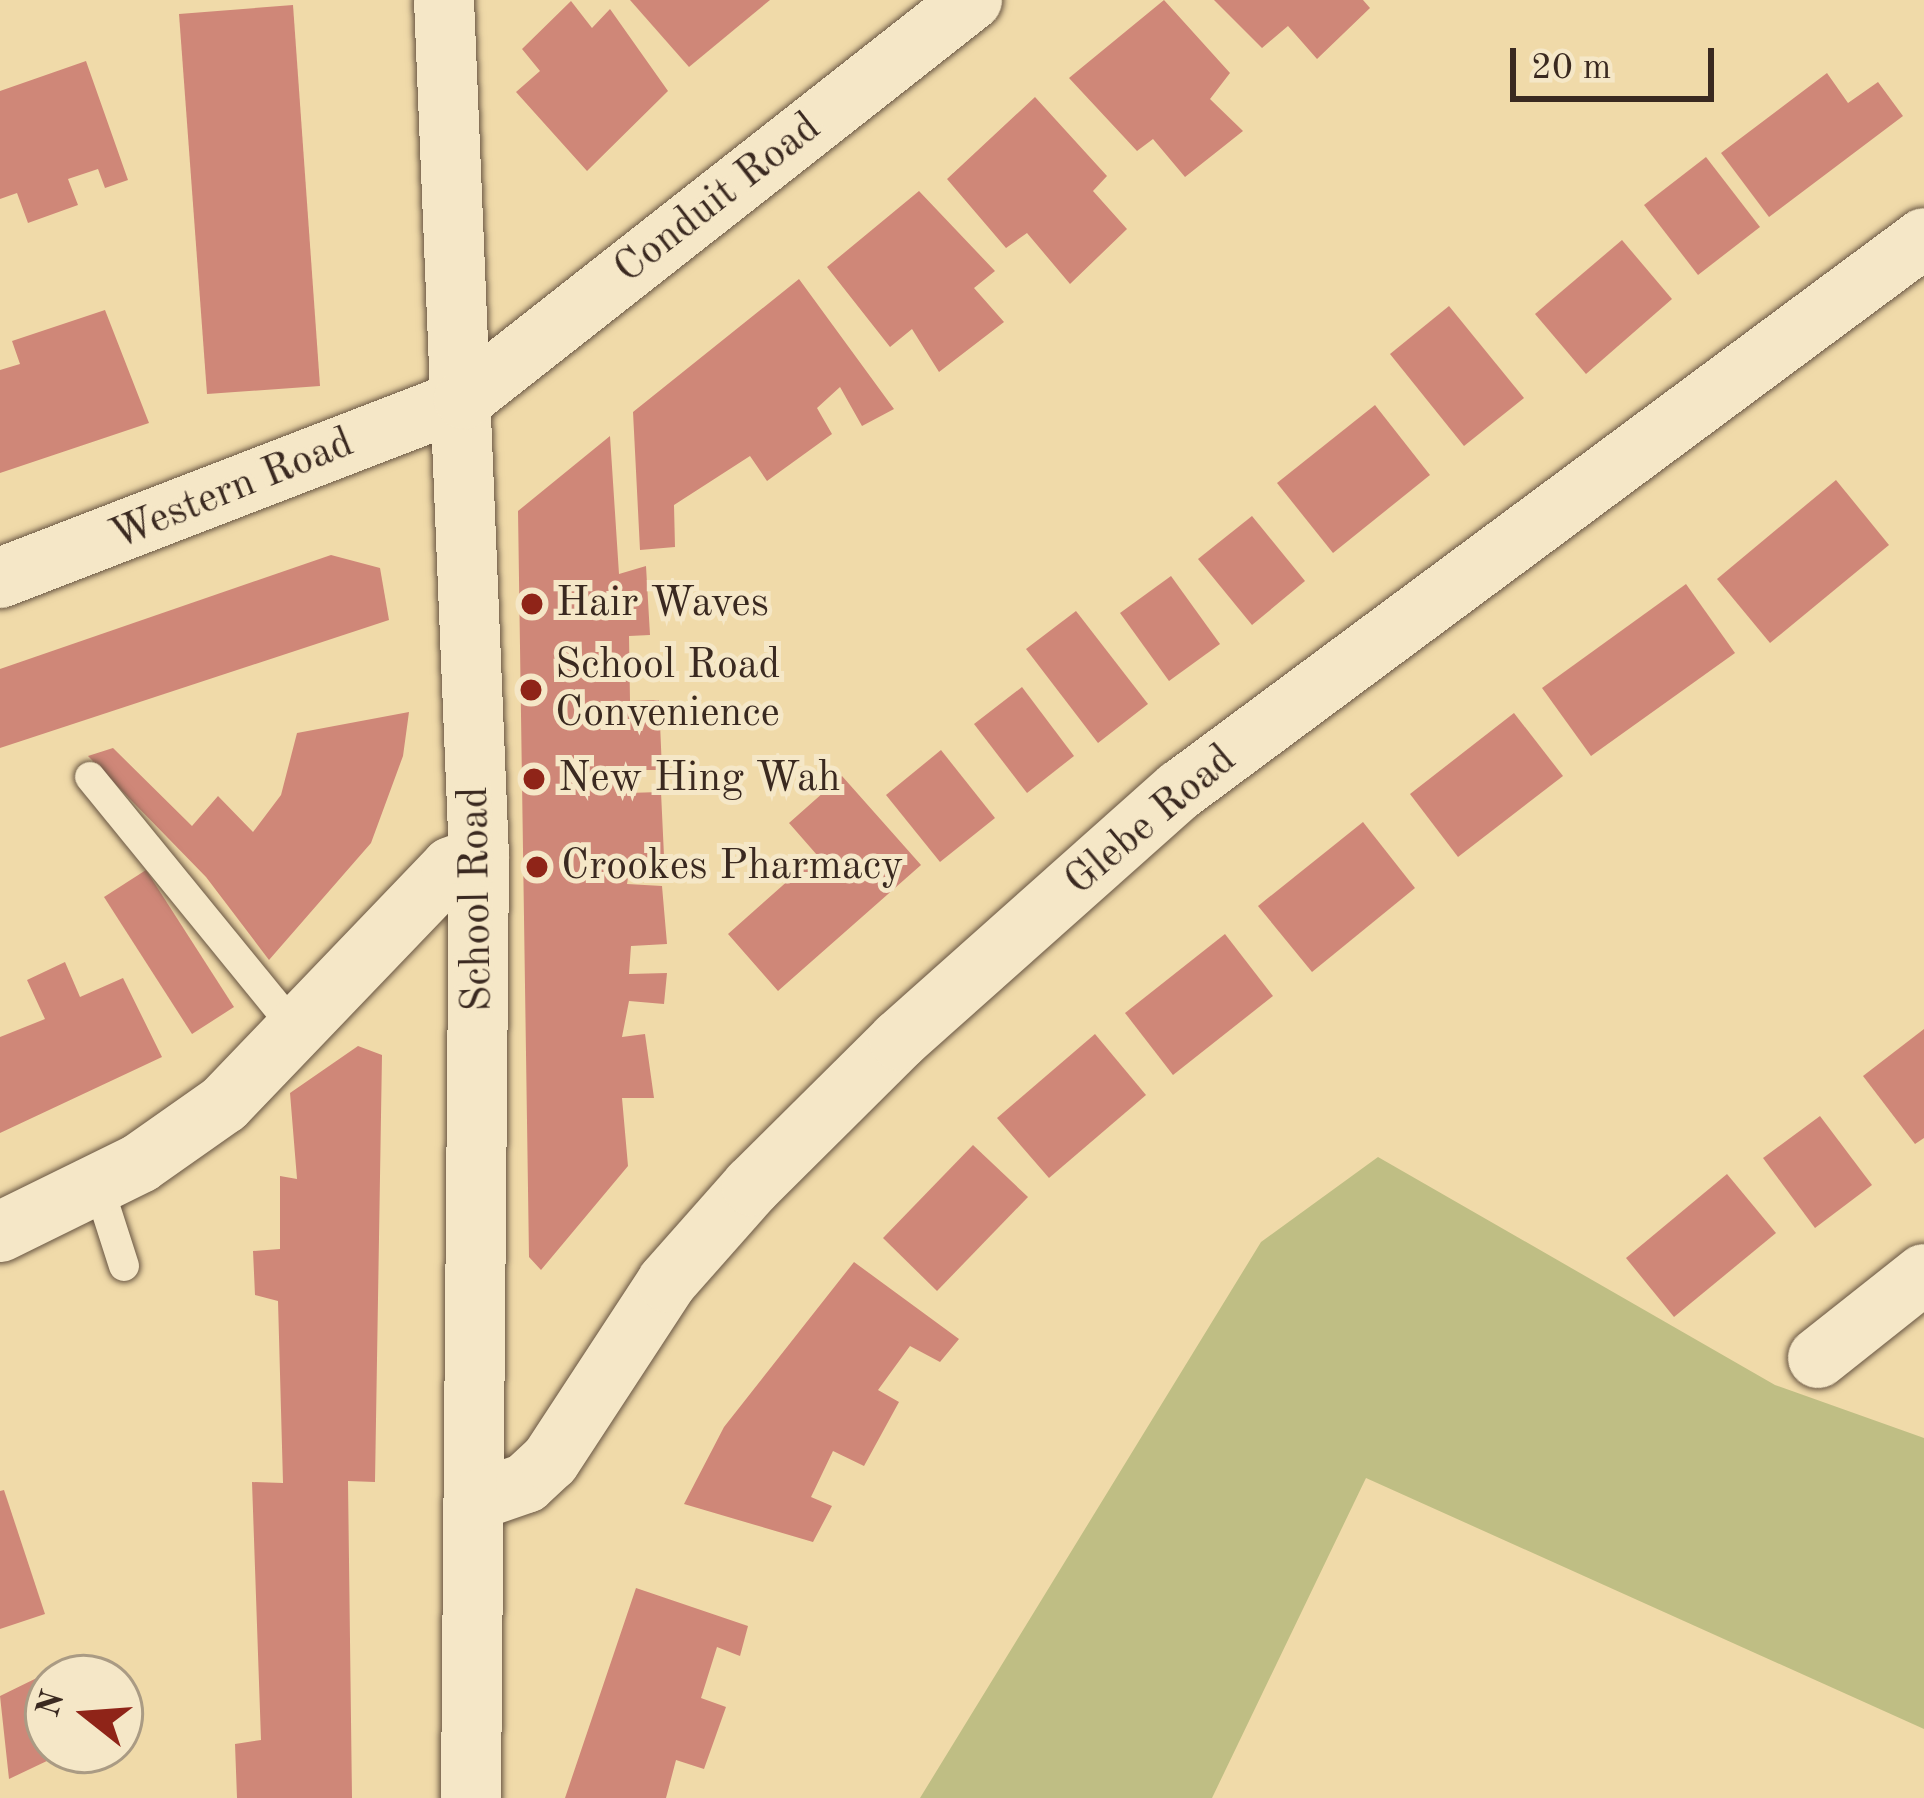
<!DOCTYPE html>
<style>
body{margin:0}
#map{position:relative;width:1924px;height:1798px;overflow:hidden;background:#f0daa9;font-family:"Old Standard TT",serif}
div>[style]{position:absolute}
.green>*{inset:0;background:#bfbe84}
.building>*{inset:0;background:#cf8778}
.roads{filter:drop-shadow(0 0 3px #685542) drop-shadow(0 0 3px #685542)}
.service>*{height:30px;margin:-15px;padding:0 15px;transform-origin:15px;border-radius:15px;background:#f5e7c7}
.minor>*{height:60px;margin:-30px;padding:0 30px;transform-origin:30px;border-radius:30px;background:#f5e7c7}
.dots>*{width:33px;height:33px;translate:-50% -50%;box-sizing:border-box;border:6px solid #f5e7c7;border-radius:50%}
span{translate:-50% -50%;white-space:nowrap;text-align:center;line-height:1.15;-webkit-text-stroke:10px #f5e7c7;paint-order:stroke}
.street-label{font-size:42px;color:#3a2920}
.poi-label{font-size:42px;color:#3a2920}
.left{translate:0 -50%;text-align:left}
.north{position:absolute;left:24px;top:1654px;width:120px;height:120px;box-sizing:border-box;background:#f5e7c7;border:3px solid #aa9b84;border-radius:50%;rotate:287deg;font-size:33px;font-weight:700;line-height:48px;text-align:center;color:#3a2920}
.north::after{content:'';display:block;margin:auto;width:42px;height:54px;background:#8f2418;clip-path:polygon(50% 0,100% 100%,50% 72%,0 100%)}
.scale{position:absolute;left:1510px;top:48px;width:204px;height:54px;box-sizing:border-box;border:6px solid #3a2920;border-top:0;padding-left:15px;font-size:36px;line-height:42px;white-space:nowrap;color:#3a2920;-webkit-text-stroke:9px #f5e7c7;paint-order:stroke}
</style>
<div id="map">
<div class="green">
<i style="clip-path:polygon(1378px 1157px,1775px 1385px,1924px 1438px,1924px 1729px,1366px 1478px,1212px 1798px,920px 1798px,1261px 1242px)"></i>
</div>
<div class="building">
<i style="clip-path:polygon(630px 0,770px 0,689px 67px)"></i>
<i style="clip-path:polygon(1164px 0,1230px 73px,1210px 99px,1243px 131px,1185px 177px,1153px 139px,1137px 151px,1069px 78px)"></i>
<i style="clip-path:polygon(1214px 0,1363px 0,1370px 8px,1317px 59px,1288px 26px,1262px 48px)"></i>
<i style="clip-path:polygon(571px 1px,592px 28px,610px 9px,668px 91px,587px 171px,516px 92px,540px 71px,522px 49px)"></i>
<i style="clip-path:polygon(293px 5px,320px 386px,207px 394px,179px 14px)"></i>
<i style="clip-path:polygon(86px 61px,128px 180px,105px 188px,98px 169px,68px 179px,78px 205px,28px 223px,17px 193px,0 199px,0 91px)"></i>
<i style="clip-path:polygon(1827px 73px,1848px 103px,1878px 82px,1903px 116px,1769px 217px,1721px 153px)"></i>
<i style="clip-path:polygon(1035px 97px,1107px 176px,1093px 191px,1127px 229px,1070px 284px,1027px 233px,1006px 248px,947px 179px)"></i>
<i style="clip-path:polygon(1706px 157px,1760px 227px,1698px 275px,1644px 205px)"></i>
<i style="clip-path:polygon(919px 191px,995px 271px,974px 288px,1004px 322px,939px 372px,912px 329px,890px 347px,827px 267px)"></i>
<i style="clip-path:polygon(1622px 240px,1672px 299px,1586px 374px,1535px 314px)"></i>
<i style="clip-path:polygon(799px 279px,894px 409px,862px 426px,840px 387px,817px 408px,832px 434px,767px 481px,750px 456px,674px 505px,675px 547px,640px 550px,633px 412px)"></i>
<i style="clip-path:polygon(1449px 306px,1524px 398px,1464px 446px,1390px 354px)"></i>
<i style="clip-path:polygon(105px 310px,149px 423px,0 473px,0 370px,20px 364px,12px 341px)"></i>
<i style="clip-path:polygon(1375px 405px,1430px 475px,1333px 553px,1277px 483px)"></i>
<i style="clip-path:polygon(610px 436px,619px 574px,646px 566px,650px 635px,629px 636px,630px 701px,659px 700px,662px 770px,630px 770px,628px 793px,661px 792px,664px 856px,631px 859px,627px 884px,662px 886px,667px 944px,631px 946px,629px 974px,667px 973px,664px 1004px,629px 1001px,622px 1037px,645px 1034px,654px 1098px,622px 1098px,628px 1166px,541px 1270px,529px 1257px,518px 511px)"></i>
<i style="clip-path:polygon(1836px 480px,1889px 545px,1770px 643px,1717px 579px)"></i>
<i style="clip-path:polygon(1252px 516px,1305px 581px,1252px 625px,1198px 559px)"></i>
<i style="clip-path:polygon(331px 555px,380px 568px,389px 620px,0 748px,0 669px)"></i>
<i style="clip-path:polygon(1171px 576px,1220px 644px,1169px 681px,1120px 613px)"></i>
<i style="clip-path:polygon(1686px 584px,1735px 653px,1591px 756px,1542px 688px)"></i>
<i style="clip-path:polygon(1076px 611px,1148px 704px,1098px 743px,1026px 649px)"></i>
<i style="clip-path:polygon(1022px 687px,1074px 756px,1027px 793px,974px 724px)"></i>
<i style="clip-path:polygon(409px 712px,403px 756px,371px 843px,269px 960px,206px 877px,88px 756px,113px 748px,192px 826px,218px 796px,253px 832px,281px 795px,297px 733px)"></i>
<i style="clip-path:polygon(1514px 713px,1563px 776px,1458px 857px,1410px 794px)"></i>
<i style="clip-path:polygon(941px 750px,995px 818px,940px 862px,886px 795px)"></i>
<i style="clip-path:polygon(842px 776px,921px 865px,778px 991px,728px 934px,817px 855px,789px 823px)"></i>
<i style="clip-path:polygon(1363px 822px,1415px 888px,1312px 972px,1258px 906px)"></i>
<i style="clip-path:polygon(146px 870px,234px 1007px,192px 1034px,104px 897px)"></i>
<i style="clip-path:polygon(1225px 934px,1273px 996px,1173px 1075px,1125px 1013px)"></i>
<i style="clip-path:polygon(65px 962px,80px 997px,123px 978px,162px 1057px,0 1133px,0 1037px,45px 1019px,27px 980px)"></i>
<i style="clip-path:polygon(1924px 1029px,1924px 1138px,1915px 1144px,1863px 1076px)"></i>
<i style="clip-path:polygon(1095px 1034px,1146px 1095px,1049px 1178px,997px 1118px)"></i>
<i style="clip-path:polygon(358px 1046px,382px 1055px,375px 1482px,348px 1481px,352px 1798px,237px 1798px,235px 1744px,261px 1740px,252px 1482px,283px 1483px,278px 1301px,255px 1295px,253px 1251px,280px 1249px,280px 1176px,297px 1179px,290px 1093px)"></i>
<i style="clip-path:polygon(1820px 1116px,1872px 1185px,1815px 1228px,1763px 1158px)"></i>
<i style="clip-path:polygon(973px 1145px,1028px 1197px,937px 1291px,883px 1238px)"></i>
<i style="clip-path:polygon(1727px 1174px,1776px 1233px,1674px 1317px,1626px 1258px)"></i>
<i style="clip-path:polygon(854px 1262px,959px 1339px,940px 1362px,910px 1346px,878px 1390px,899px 1402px,864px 1466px,833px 1451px,811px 1497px,832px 1506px,813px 1542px,684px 1504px,724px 1427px)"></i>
<i style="clip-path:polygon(4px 1490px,45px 1614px,0 1629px,0 1491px)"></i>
<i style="clip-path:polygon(636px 1588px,748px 1626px,740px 1656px,717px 1647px,701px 1698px,726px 1707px,704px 1769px,676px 1760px,666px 1798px,565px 1798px)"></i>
<i style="clip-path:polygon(49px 1672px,48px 1750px,70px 1750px,9px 1779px,0 1696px)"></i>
</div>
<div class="roads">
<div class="service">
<i style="left:90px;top:777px;width:324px;rotate:50.8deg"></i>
<i style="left:98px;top:1185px;width:85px;rotate:72.2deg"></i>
</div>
<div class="minor">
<i style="left:444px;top:0;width:858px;rotate:87.66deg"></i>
<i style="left:479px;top:857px;width:941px;rotate:90.49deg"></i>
<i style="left:0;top:578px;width:497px;rotate:-21.1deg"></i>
<i style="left:464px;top:399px;width:646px;rotate:-38.15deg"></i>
<i style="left:0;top:1232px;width:156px;rotate:-26.2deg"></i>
<i style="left:140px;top:1163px;width:103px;rotate:-35.1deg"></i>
<i style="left:224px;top:1104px;width:328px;rotate:-46.2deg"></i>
<i style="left:451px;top:867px;width:30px;rotate:-20deg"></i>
<i style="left:1818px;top:1358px;width:135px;rotate:-38.4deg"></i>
<i style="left:477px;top:1500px;width:52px;rotate:-19.1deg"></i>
<i style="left:526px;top:1483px;width:33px;rotate:-43deg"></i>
<i style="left:550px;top:1461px;width:214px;rotate:-56.8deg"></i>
<i style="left:667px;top:1282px;width:128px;rotate:-48.5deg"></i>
<i style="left:752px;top:1186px;width:207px;rotate:-44.8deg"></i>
<i style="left:899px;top:1040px;width:376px;rotate:-41.7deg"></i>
<i style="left:1180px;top:790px;width:926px;rotate:-36.57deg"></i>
</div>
</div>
<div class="dots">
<i style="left:532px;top:604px;background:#8f2418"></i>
<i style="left:531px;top:690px;background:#8f2418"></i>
<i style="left:534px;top:779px;background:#8f2418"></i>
<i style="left:537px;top:867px;background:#8f2418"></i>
</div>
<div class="street-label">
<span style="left:718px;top:199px;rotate:-38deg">Conduit Road</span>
<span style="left:232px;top:490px;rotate:-22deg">Western Road</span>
<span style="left:1151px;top:821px;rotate:-40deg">Glebe Road</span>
<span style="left:477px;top:899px;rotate:-91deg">School Road</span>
</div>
<div class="poi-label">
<span class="left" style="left:556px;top:604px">Hair Waves</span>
<span class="left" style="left:555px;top:690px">School Road<br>Convenience</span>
<span class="left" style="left:558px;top:779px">New Hing Wah</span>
<span class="left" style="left:561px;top:867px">Crookes Pharmacy</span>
</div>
<div class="north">N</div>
<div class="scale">20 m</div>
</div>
